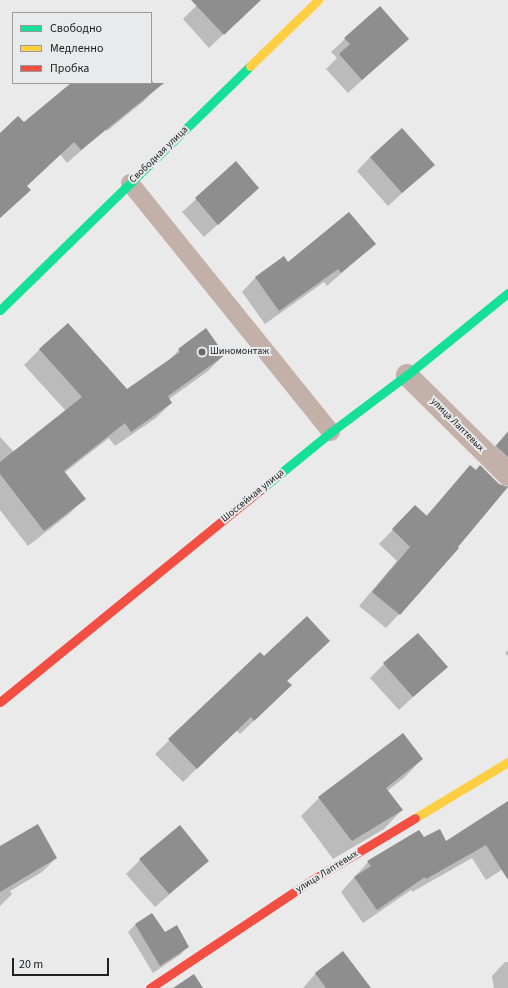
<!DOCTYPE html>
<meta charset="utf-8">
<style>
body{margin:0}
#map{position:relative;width:508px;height:988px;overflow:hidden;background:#eaeaea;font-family:"Source Sans 3",sans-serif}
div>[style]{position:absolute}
.shadow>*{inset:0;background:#0003}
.building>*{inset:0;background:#8e8e8e}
.lane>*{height:18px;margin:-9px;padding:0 9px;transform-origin:9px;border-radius:9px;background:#c2b0a9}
.street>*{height:22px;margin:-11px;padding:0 11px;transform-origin:11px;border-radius:11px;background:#c2b0a9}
.fast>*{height:9px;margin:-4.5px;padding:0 4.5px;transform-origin:4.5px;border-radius:4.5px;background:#16e098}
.slow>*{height:9px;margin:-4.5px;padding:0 4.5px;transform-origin:4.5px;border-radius:4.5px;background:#ffcf43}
.jam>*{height:9px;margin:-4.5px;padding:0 4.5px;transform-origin:4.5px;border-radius:4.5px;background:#f24e42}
.dots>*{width:11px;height:11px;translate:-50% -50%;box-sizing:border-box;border:2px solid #e9eaeb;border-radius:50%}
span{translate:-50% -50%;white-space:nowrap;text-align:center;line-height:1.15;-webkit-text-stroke:4px #e9eaeb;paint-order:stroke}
.street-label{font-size:10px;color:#212121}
.poi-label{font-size:10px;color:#212121}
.left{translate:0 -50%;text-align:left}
.legend{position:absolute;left:12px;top:12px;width:140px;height:72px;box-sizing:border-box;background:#e9eaeb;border:1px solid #999a9a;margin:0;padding:5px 7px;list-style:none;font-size:12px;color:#212121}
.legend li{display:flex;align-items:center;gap:8px;height:20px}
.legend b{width:20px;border:1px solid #999a9a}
.scale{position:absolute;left:12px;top:958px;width:97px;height:18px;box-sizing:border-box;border:2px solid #212121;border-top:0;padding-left:5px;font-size:12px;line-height:14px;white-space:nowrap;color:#212121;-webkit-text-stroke:3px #e9eaeb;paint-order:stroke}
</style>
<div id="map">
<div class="shadow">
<i style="clip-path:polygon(202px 0,259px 0,209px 48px,183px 19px)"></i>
<i style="clip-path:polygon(345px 39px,407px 39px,348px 93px,326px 69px,337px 58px,331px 52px)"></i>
<i style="clip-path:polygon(151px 79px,157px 87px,144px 101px,107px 131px,106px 129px,67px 163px,60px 154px,26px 186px,30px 190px,0 218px,0 135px,24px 124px,72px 83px,151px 83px)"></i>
<i style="clip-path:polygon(370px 157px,433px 165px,388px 206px,357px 171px)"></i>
<i style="clip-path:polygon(236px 163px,258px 188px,204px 237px,182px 212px)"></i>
<i style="clip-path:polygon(374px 244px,327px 286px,324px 282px,265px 324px,242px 292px,255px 278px,284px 257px,288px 264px)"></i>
<i style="clip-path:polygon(206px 330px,224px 355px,208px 371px,169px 399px,171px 403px,156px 418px,115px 446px,109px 438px,64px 473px,84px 499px,69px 514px,28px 546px,0 510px,0 437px,14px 452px,66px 411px,24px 365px,40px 349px,126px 391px,164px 365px,179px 350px)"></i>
<i style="clip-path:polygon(508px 431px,508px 488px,503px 480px,483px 460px)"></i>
<i style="clip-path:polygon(470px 466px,499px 485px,399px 614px,386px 628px,359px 606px,397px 561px,379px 544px,415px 507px,426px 516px)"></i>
<i style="clip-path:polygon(508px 650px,508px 656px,505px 653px)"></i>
<i style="clip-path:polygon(260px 654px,286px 681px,277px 699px,240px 734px,236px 730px,183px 782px,155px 754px)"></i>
<i style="clip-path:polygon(384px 664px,446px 667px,399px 710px,370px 678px)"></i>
<i style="clip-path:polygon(422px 759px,404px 778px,387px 791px,402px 810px,384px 829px,333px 859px,301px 816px,319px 798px)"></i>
<i style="clip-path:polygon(508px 817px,508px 866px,486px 880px,472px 858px,412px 892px,411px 890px,363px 923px,341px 892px,368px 862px,424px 839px,446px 842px)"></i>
<i style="clip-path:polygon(0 850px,56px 858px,42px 872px,10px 891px,12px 894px,0 906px)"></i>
<i style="clip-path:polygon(140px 860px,208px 861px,155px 907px,126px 874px)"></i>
<i style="clip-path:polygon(152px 914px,165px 933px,188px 946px,181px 954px,153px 973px,128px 932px,135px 925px)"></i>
<i style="clip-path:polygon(505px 962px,508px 962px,508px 988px,494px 988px,492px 976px)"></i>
<i style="clip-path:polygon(316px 973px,370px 988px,303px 988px)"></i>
</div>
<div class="building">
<i style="clip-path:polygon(191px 0,261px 0,224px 35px)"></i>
<i style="clip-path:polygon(380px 6px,409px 39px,362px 80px,339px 54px,350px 44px,344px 38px)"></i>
<i style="clip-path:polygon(71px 83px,164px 83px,81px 150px,74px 142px,27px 186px,31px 190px,0 218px,0 133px,18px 116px,24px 122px)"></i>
<i style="clip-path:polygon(402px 128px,435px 165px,402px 193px,370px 157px)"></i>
<i style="clip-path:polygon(236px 161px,259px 188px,218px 225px,195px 198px)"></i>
<i style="clip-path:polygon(349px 212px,376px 244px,341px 273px,338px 269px,279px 311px,255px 277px,284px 256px,288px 262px)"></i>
<i style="clip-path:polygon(68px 323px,127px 389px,180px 352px,178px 349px,206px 328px,225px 355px,168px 396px,172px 403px,131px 432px,125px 423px,64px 471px,86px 499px,44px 531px,0 474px,0 462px,82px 397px,39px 349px)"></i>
<i style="clip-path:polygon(508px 432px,508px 457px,496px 446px)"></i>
<i style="clip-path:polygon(470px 465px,476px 470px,480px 465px,499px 484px,508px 487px,458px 547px,459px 548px,400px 615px,372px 592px,410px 547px,392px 529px,415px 505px,427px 516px)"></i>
<i style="clip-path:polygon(307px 616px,330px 641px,287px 681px,292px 685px,254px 721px,251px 717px,197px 769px,168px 739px,260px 652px,264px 656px)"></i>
<i style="clip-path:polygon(418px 633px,448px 667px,413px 697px,383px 663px)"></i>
<i style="clip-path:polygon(403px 733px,423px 759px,386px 788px,403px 810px,352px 841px,318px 797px)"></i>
<i style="clip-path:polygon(508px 801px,508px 880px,486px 845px,426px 879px,425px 877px,377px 910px,354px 877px,371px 866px,367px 861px,419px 830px,424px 837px,440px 829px,446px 841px)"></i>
<i style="clip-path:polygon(38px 824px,57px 858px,0 892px,0 846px)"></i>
<i style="clip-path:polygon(180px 825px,209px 861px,169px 894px,139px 859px)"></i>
<i style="clip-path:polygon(152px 913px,165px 932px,177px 925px,189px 947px,160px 966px,135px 924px)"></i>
<i style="clip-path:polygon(343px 951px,371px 988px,326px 988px,315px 973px)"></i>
<i style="clip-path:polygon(194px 974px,203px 988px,173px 988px)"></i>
</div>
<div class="lane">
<i style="left:130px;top:183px;width:320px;rotate:51.1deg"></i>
</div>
<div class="street">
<i style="left:407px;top:375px;width:142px;rotate:44.7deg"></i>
</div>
<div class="fast">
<i style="left:0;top:310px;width:349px;rotate:-44.3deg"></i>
<i style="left:260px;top:490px;width:92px;rotate:-39.2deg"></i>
<i style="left:331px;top:432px;width:95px;rotate:-36.9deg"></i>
<i style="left:407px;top:375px;width:130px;rotate:-39.1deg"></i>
</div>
<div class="slow">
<i style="left:250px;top:66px;width:95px;rotate:-44.1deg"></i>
<i style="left:415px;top:818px;width:109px;rotate:-31.1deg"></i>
</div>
<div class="jam">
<i style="left:0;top:702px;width:335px;rotate:-39.2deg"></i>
<i style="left:150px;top:988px;width:195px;rotate:-33.7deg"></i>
<i style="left:312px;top:880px;width:120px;rotate:-31deg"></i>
</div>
<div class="dots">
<i style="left:202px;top:352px;background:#676767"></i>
</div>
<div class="street-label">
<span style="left:159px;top:155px;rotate:-44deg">Свободная улица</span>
<span style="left:457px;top:425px;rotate:45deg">улица Лаптевых</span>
<span style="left:253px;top:496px;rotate:-39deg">Шоссейная улица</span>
<span style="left:327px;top:872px;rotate:-32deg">улица Лаптевых</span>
</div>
<div class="poi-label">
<span class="left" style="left:210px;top:352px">Шиномонтаж</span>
</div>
<ul class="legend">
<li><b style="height:5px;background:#16e098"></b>Свободно</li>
<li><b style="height:5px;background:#ffcf43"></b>Медленно</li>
<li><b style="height:5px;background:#f24e42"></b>Пробка</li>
</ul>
<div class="scale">20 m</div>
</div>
